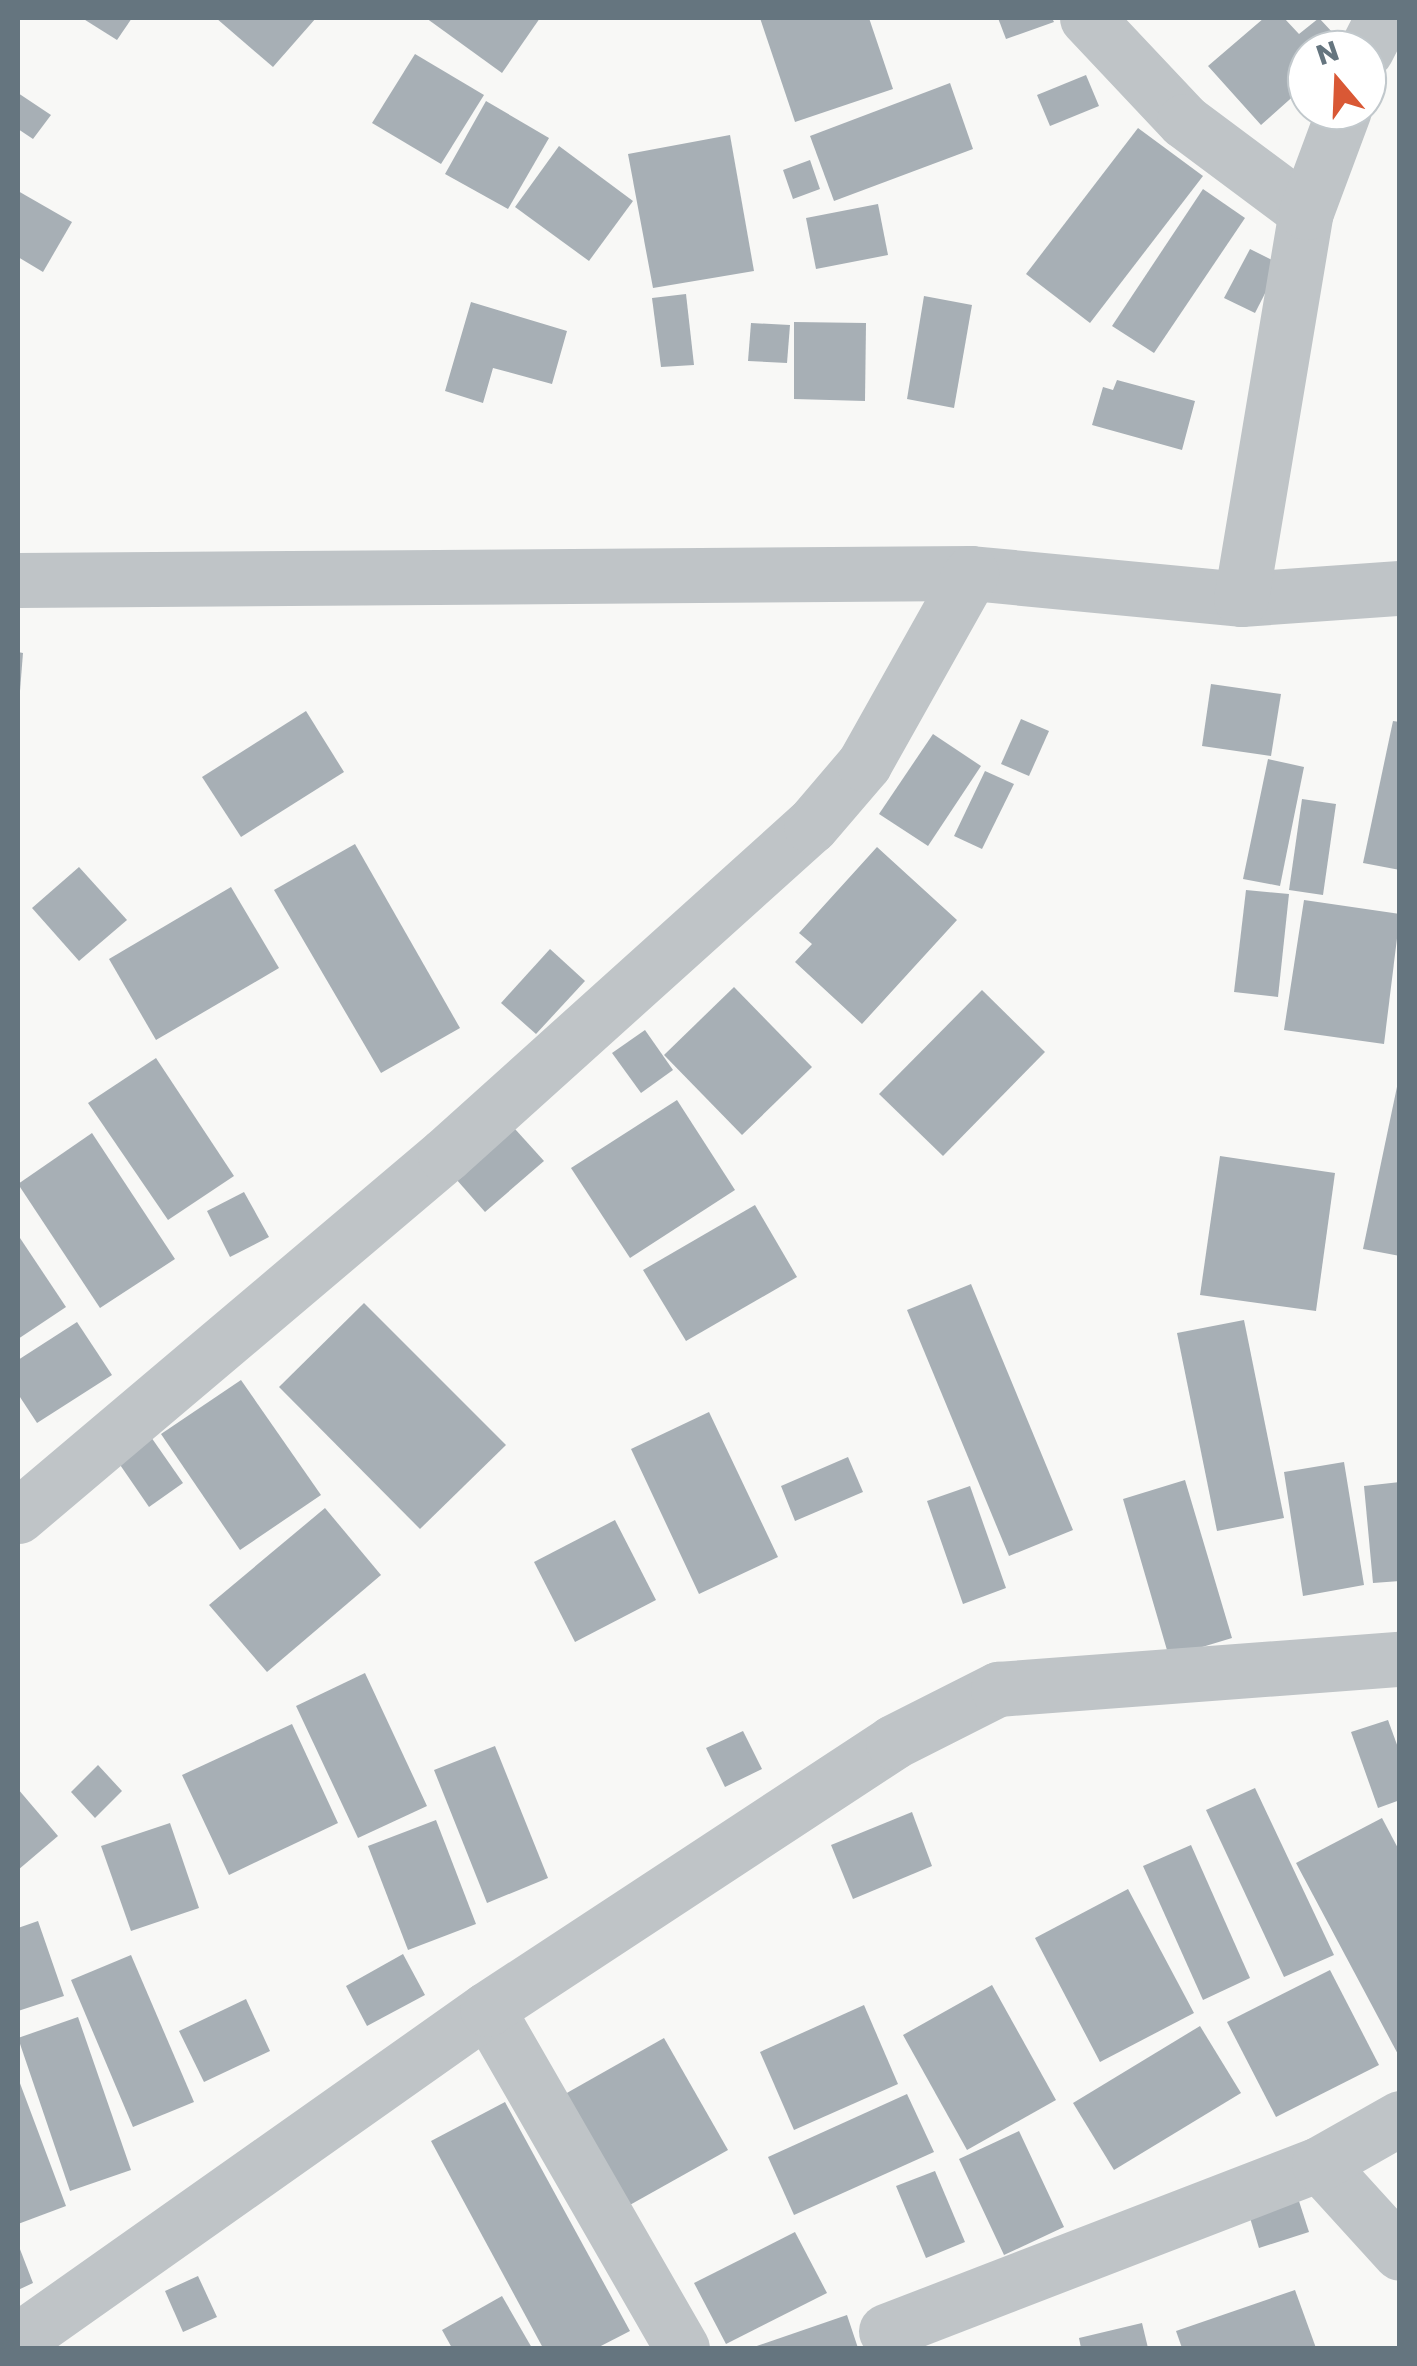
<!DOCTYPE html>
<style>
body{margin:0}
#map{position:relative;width:1417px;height:2366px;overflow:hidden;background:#f8f8f6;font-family:Poppins,sans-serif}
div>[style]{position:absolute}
.building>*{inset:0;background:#a7afb5}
.minor>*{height:55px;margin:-27.5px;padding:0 27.5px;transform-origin:27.5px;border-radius:27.5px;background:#bfc4c7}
span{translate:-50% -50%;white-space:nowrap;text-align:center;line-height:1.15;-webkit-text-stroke:10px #fff;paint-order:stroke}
.frame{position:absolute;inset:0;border:20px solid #65757f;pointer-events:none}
.north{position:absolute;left:1287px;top:30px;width:100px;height:100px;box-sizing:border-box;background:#fff;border:2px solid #c1c8cc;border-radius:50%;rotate:341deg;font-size:28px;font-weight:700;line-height:40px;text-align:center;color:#65757f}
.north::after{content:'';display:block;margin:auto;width:35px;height:45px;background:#d95835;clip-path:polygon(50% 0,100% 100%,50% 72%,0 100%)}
</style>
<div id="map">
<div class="building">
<i style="clip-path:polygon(82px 18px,132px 18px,117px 40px)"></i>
<i style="clip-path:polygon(216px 18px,316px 18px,273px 67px)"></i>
<i style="clip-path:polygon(426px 18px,540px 18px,502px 73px)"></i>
<i style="clip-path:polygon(760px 18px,869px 18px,893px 89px,795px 122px)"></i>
<i style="clip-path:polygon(998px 18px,1052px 18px,1054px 22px,1006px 39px)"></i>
<i style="clip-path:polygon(1264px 18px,1284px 18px,1299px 34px,1319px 18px,1347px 48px,1307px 50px,1307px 84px,1261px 125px,1208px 66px)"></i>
<i style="clip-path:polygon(415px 54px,484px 95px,441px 164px,372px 123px)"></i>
<i style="clip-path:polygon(1086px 75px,1099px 106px,1050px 126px,1037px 95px)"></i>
<i style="clip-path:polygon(950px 83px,973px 149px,834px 201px,810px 136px)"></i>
<i style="clip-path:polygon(18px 93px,51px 115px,33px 139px,18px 129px)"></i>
<i style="clip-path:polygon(486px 101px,549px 138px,508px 209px,445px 174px)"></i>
<i style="clip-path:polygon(1138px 128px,1203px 176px,1090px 323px,1026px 274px)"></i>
<i style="clip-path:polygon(730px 135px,754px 271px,653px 288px,628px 154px)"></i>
<i style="clip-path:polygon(559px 146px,633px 201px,589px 261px,515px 207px)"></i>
<i style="clip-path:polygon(810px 160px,820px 189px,793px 199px,783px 170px)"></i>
<i style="clip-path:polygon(1203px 189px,1245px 218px,1154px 353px,1112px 326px)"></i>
<i style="clip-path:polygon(18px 191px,72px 222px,43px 272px,18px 257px)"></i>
<i style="clip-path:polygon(878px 204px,888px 255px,816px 269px,806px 218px)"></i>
<i style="clip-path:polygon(1250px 249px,1280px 264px,1255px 313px,1224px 298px)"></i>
<i style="clip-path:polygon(686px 294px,694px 365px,661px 367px,652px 298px)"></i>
<i style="clip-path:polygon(924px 296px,972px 305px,954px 408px,907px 399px)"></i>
<i style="clip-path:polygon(471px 302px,567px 331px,552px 384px,493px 368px,483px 403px,445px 391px)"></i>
<i style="clip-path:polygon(794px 322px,866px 323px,865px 401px,794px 399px)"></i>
<i style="clip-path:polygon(751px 323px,790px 325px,787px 363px,748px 361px)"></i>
<i style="clip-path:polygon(1117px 380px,1195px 401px,1182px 450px,1092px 425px,1103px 387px,1113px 390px)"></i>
<i style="clip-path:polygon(18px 652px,23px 653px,20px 691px,18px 691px)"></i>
<i style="clip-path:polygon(1211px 684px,1281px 694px,1271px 756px,1202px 746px)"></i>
<i style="clip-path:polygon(306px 711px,344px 772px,241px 837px,202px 777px)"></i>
<i style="clip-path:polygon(1021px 719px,1049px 731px,1029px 776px,1001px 764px)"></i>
<i style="clip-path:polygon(1393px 721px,1400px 722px,1400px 870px,1363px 863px)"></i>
<i style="clip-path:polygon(933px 734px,981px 766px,928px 846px,879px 814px)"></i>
<i style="clip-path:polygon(1268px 759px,1304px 767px,1280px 886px,1243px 879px)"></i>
<i style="clip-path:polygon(985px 771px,1014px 784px,982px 849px,954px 836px)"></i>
<i style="clip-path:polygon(1302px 799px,1336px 804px,1323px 895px,1289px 890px)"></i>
<i style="clip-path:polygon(355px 844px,460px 1028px,381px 1073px,274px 890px)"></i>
<i style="clip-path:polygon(877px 847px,957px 920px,862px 1024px,795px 962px,812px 944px,799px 933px)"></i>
<i style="clip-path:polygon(79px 867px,127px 920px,79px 961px,32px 908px)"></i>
<i style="clip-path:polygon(231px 887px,279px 968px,156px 1040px,109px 959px)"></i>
<i style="clip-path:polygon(1246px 890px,1289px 894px,1278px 997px,1234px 992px)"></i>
<i style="clip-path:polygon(1304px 900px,1400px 914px,1384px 1044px,1284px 1030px)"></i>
<i style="clip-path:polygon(550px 949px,585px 981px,536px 1034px,501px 1003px)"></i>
<i style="clip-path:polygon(734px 987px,812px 1067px,742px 1135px,664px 1055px)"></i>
<i style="clip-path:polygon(982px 990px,1045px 1052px,943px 1156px,879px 1094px)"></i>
<i style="clip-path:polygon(645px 1030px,673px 1070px,641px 1093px,612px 1053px)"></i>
<i style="clip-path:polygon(156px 1058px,234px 1176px,168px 1220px,88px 1103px)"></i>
<i style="clip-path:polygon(1398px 1082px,1400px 1082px,1400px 1256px,1363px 1249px)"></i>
<i style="clip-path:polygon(677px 1100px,735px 1190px,630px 1258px,571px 1168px)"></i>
<i style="clip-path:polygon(515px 1129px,544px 1161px,485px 1212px,456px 1179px)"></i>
<i style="clip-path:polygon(92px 1133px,175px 1259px,100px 1308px,18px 1184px)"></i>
<i style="clip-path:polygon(1220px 1156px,1335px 1173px,1316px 1311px,1200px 1295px)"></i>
<i style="clip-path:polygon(244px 1192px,269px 1237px,230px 1257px,207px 1211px)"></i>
<i style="clip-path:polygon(755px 1205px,797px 1277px,686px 1341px,643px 1270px)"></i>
<i style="clip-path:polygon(18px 1235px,66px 1307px,18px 1339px)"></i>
<i style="clip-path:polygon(971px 1284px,1073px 1530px,1009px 1556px,907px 1310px)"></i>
<i style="clip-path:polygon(364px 1303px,506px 1445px,420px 1529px,279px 1387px)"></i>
<i style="clip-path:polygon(1244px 1320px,1284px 1518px,1217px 1531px,1177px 1333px)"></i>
<i style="clip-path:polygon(77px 1322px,112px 1375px,37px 1423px,18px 1394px,18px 1360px)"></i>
<i style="clip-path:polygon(241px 1380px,321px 1495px,240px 1550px,161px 1434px)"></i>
<i style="clip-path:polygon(709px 1412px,778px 1557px,699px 1594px,631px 1449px)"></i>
<i style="clip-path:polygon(151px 1437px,183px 1483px,149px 1507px,116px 1459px)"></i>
<i style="clip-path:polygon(848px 1457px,863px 1492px,795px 1521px,781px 1486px)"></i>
<i style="clip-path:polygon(1344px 1462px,1364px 1585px,1303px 1596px,1284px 1472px)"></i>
<i style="clip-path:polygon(1185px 1480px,1232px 1638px,1169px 1657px,1123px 1499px)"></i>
<i style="clip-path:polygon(1400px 1482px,1400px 1581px,1373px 1583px,1364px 1486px)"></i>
<i style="clip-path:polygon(970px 1486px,1006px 1588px,963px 1604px,927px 1501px)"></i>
<i style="clip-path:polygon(325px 1508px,381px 1575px,267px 1672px,209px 1605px)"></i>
<i style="clip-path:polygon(615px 1520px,656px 1600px,575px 1642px,534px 1562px)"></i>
<i style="clip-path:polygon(365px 1673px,427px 1806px,358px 1838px,296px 1706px)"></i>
<i style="clip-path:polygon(1388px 1720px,1400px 1753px,1400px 1800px,1378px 1808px,1351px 1732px)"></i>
<i style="clip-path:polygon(292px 1724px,338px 1823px,229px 1875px,182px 1775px)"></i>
<i style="clip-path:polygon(743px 1731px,762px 1769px,725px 1787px,706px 1748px)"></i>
<i style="clip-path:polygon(495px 1746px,548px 1878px,487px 1903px,434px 1770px)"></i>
<i style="clip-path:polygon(98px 1765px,122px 1791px,95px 1818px,71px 1792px)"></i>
<i style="clip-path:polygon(1255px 1788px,1334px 1955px,1284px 1977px,1206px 1810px)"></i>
<i style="clip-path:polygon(18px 1789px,58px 1836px,18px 1870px)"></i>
<i style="clip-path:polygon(912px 1812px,932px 1866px,853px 1899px,831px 1845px)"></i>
<i style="clip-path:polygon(1382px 1818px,1400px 1852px,1400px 2058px,1296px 1863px)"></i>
<i style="clip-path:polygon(436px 1820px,476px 1924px,408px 1950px,368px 1846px)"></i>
<i style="clip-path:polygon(170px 1823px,199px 1908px,131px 1931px,101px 1846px)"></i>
<i style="clip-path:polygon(1191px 1845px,1250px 1978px,1203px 2000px,1143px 1866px)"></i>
<i style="clip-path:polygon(1128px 1889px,1194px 2013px,1100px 2062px,1035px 1938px)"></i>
<i style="clip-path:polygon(38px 1921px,64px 1996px,18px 2011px,18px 1928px)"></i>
<i style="clip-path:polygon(403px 1954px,425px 1995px,367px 2026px,346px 1986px)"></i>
<i style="clip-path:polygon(131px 1955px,194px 2102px,133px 2127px,71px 1980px)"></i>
<i style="clip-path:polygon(1330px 1970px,1379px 2065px,1276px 2117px,1227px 2022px)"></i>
<i style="clip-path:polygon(992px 1985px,1056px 2100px,967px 2150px,903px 2035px)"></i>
<i style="clip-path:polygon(246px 1999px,270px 2051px,204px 2082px,179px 2031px)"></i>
<i style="clip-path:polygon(864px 2005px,898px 2084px,794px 2130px,760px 2052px)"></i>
<i style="clip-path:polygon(78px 2017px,131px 2170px,70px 2191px,18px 2038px)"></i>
<i style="clip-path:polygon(1200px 2026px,1241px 2093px,1114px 2170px,1073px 2103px)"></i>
<i style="clip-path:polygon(664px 2038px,728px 2150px,628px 2206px,565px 2094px)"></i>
<i style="clip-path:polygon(18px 2078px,66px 2206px,18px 2224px)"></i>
<i style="clip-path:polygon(907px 2094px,934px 2152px,794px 2215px,768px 2157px)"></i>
<i style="clip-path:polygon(505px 2102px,630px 2331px,597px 2348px,543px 2348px,431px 2141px)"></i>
<i style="clip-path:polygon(1019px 2131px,1064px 2227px,1004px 2255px,959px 2159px)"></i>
<i style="clip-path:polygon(935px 2171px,965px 2242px,926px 2258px,896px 2186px)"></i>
<i style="clip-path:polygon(1297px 2195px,1309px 2232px,1259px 2248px,1248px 2211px)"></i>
<i style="clip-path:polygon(795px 2232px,827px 2293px,726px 2344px,694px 2283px)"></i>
<i style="clip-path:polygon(18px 2244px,33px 2283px,18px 2290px)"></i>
<i style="clip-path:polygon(198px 2276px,217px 2317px,183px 2332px,165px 2291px)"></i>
<i style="clip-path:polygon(1295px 2290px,1316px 2348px,1182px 2348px,1176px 2331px)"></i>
<i style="clip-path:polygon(502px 2296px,532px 2348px,452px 2348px,442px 2330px)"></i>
<i style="clip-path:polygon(847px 2315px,858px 2348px,751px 2348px)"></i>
<i style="clip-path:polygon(1142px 2323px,1148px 2348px,1081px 2348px,1079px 2338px)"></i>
</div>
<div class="minor">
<i style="left:1087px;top:18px;width:141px;rotate:46.7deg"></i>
<i style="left:1184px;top:121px;width:152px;rotate:36.7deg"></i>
<i style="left:1366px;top:50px;width:36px;rotate:-63deg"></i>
<i style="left:18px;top:580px;width:953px;rotate:-0.42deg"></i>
<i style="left:971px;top:573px;width:271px;rotate:5.5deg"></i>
<i style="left:1241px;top:599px;width:159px;rotate:-4deg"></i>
<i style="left:1241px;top:599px;width:392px;rotate:-80.5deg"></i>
<i style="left:1306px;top:212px;width:109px;rotate:-69.6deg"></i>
<i style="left:18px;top:1516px;width:559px;rotate:-40.21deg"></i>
<i style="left:445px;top:1155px;width:492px;rotate:-42deg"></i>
<i style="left:811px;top:826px;width:82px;rotate:-49.5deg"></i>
<i style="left:864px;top:764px;width:219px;rotate:-60.7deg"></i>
<i style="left:487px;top:2009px;width:391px;rotate:60.1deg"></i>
<i style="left:1319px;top:2164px;width:120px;rotate:47.7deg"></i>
<i style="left:886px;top:2331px;width:464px;rotate:-21.1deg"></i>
<i style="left:1319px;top:2164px;width:93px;rotate:-29.6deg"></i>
<i style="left:18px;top:2340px;width:574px;rotate:-35.21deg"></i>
<i style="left:487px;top:2009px;width:486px;rotate:-33.3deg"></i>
<i style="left:893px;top:1742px;width:118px;rotate:-26.8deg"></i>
<i style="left:998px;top:1689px;width:403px;rotate:-4.3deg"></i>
</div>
<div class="frame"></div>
<div class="north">N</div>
</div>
